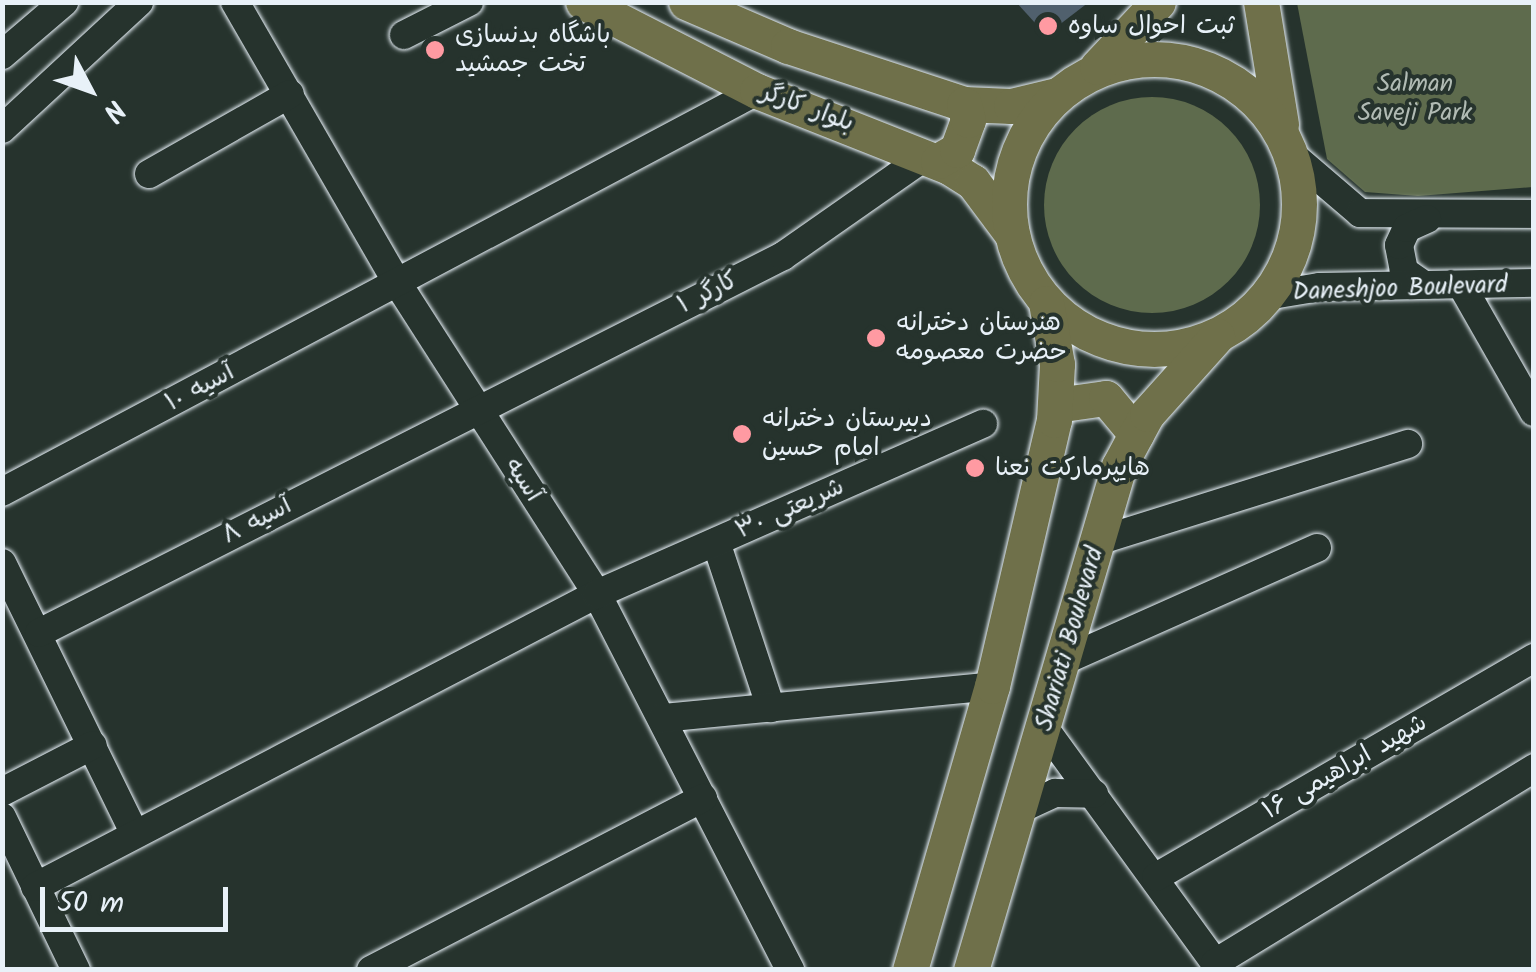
<!DOCTYPE html>
<meta charset="utf-8">
<style>
body{margin:0}
#map{position:relative;width:1536px;height:972px;overflow:hidden;background:#26332d;font-family:Kalam,"Playpen Sans Arabic",sans-serif}
div>[style]{position:absolute}
.green>*{inset:0;background:#5e6b4d}
.round{border-radius:50%}
.building>*{inset:0;background:#50606d}
.roads{filter:drop-shadow(0 0 2px #e8f1f8) drop-shadow(0 0 2px #e8f1f8)}
.minor>*{height:28px;margin:-14px;padding:0 14px;transform-origin:14px;border-radius:14px;background:#26332d}
.major>*{height:35px;margin:-17.5px;padding:0 17.5px;transform-origin:17.5px;border-radius:17.5px;background:#6f704a}
.major>.ring{margin:-17.5px;padding:0;box-sizing:content-box;background:none;border:35px solid #6f704a;border-radius:50%}
.dots>*{width:28px;height:28px;translate:-50% -50%;box-sizing:border-box;border:5px solid #26332d;border-radius:50%}
span{translate:-50% -50%;white-space:nowrap;text-align:center;line-height:1.15;-webkit-text-stroke:8px #26332d;paint-order:stroke}
.poi-label{font-size:25px;color:#e8f1f8}
.left{translate:0 -50%;text-align:left}
.park-label{font-size:25px;color:#b1bbb4}
.street-label{font-size:25px;color:#e8f1f8}
.frame{position:absolute;inset:0;border:5px solid #e8f1f8;pointer-events:none}
.north{position:absolute;left:40px;top:40px;width:100px;height:100px;-webkit-text-stroke:8px #26332d;paint-order:stroke;rotate:131deg;font-size:28px;font-weight:700;line-height:40px;text-align:center;color:#e8f1f8}
.north::after{content:'';display:block;margin:auto;width:35px;height:45px;background:#e8f1f8;clip-path:polygon(50% 0,100% 100%,50% 72%,0 100%)}
.scale{position:absolute;left:40px;top:887px;width:188px;height:45px;box-sizing:border-box;border:5px solid #e8f1f8;border-top:0;padding-left:12px;font-size:30px;line-height:35px;white-space:nowrap;color:#e8f1f8;-webkit-text-stroke:8px #26332d;paint-order:stroke}
</style>
<div id="map">
<div class="green">
<i style="clip-path:polygon(1297px 3px,1533px 3px,1533px 187px,1418px 196px,1365px 192px,1327px 159px)"></i>
<i class="round" style="left:1044px;top:97px;width:216px;height:216px"></i>
</div>
<div class="building">
<i style="clip-path:polygon(1016px 2px,1089px 2px,1046px 35px)"></i>
</div>
<div class="roads">
<div class="minor">
<i style="left:235px;top:2px;width:326px;rotate:60deg"></i>
<i style="left:398px;top:284px;width:368px;rotate:57.3deg"></i>
<i style="left:597px;top:594px;width:423px;rotate:62.8deg"></i>
<i style="left:404px;top:35px;width:73px;rotate:-26.9deg"></i>
<i style="left:2px;top:55px;width:82px;rotate:-40.5deg"></i>
<i style="left:2px;top:129px;width:187px;rotate:-42.8deg"></i>
<i style="left:1291px;top:154px;width:91px;rotate:40.5deg"></i>
<i style="left:1360px;top:213px;width:174px;rotate:0.3deg"></i>
<i style="left:149px;top:174px;width:162px;rotate:-29.6deg"></i>
<i style="left:1421px;top:283px;width:21px;rotate:-145deg"></i>
<i style="left:1404px;top:271px;width:26px;rotate:-101deg"></i>
<i style="left:1399px;top:245px;width:19px;rotate:-65deg"></i>
<i style="left:1407px;top:228px;width:22px;rotate:-24deg"></i>
<i style="left:1462px;top:286px;width:145px;rotate:60.3deg"></i>
<i style="left:1266px;top:296px;width:55px;rotate:-9.5deg"></i>
<i style="left:1320px;top:287px;width:214px;rotate:-1.1deg"></i>
<i style="left:2px;top:492px;width:855px;rotate:-27.97deg"></i>
<i style="left:1098px;top:541px;width:325px;rotate:-17.4deg"></i>
<i style="left:716px;top:542px;width:175px;rotate:71.7deg"></i>
<i style="left:2px;top:563px;width:302px;rotate:63.9deg"></i>
<i style="left:39px;top:633px;width:834px;rotate:-26.87deg"></i>
<i style="left:783px;top:256px;width:174px;rotate:-35deg"></i>
<i style="left:1063px;top:661px;width:278px;rotate:-24deg"></i>
<i style="left:662px;top:718px;width:332px;rotate:-5.5deg"></i>
<i style="left:1045px;top:729px;width:298px;rotate:54deg"></i>
<i style="left:2px;top:792px;width:102px;rotate:-27.3deg"></i>
<i style="left:1018px;top:810px;width:41px;rotate:-24.7deg"></i>
<i style="left:1055px;top:793px;width:39px;rotate:1deg"></i>
<i style="left:2px;top:817px;width:170px;rotate:64.2deg"></i>
<i style="left:1156px;top:877px;width:437px;rotate:-30.1deg"></i>
<i style="left:35px;top:887px;width:634px;rotate:-27.54deg"></i>
<i style="left:597px;top:594px;width:422px;rotate:-23.8deg"></i>
<i style="left:1215px;top:963px;width:374px;rotate:-31.4deg"></i>
<i style="left:371px;top:970px;width:374px;rotate:-27.4deg"></i>
</div>
<div class="major">
<i style="left:583px;top:2px;width:195px;rotate:27.1deg"></i>
<i style="left:757px;top:91px;width:206px;rotate:21.6deg"></i>
<i style="left:949px;top:167px;width:28px;rotate:32deg"></i>
<i style="left:973px;top:182px;width:64px;rotate:53.3deg"></i>
<i style="left:686px;top:2px;width:111px;rotate:23.3deg"></i>
<i style="left:788px;top:46px;width:185px;rotate:18.2deg"></i>
<i style="left:964px;top:104px;width:47px;rotate:2.4deg"></i>
<i style="left:1011px;top:106px;width:47px;rotate:-13.4deg"></i>
<i style="left:1261px;top:2px;width:124px;rotate:80.7deg"></i>
<i class="ring" style="left:1009px;top:59px;width:255px;height:255px"></i>
<i style="left:1097px;top:67px;width:89px;rotate:-46.8deg"></i>
<i style="left:938px;top:161px;width:22px;rotate:-30deg"></i>
<i style="left:957px;top:150px;width:32px;rotate:-70deg"></i>
<i style="left:968px;top:120px;width:16px;rotate:-104deg"></i>
<i style="left:1056px;top:405px;width:50px;rotate:-8deg"></i>
<i style="left:1106px;top:398px;width:47px;rotate:50.2deg"></i>
<i style="left:910px;top:970px;width:296px;rotate:-73.9deg"></i>
<i style="left:992px;top:686px;width:273px;rotate:-76.9deg"></i>
<i style="left:1054px;top:420px;width:56px;rotate:-86.9deg"></i>
<i style="left:1057px;top:364px;width:62px;rotate:-100.2deg"></i>
<i style="left:971px;top:970px;width:525px;rotate:-73.64deg"></i>
<i style="left:1119px;top:466px;width:59px;rotate:-61.7deg"></i>
<i style="left:1147px;top:414px;width:105px;rotate:-48.1deg"></i>
</div>
</div>
<div class="dots">
<i style="left:1048px;top:26px;background:#ff9aa2"></i>
<i style="left:435px;top:50px;background:#ff9aa2"></i>
<i style="left:876px;top:338px;background:#ff9aa2"></i>
<i style="left:742px;top:434px;background:#ff9aa2"></i>
<i style="left:975px;top:468px;background:#ff9aa2"></i>
</div>
<div class="poi-label">
<span class="left" style="left:1068px;top:26px">ثبت احوال ساوه</span>
<span class="left" style="left:455px;top:50px">باشگاه بدنسازی<br>تخت جمشید</span>
<span class="left" style="left:896px;top:338px">هنرستان دخترانه<br>حضرت معصومه</span>
<span class="left" style="left:762px;top:434px">دبیرستان دخترانه<br>امام حسین</span>
<span class="left" style="left:995px;top:468px">هایپرمارکت نعنا</span>
</div>
<div class="park-label">
<span style="left:1415px;top:99px">Salman<br>Saveji Park</span>
</div>
<div class="street-label">
<span style="left:807px;top:108px;rotate:20deg">بلوار کارگر</span>
<span style="left:1400px;top:289px;rotate:-2deg">Daneshjoo Boulevard</span>
<span style="left:708px;top:293px;rotate:-27deg">کارگر ۱</span>
<span style="left:200px;top:388px;rotate:-28deg">آسیه ۱۰</span>
<span style="left:523px;top:480px;rotate:57deg">آسیه</span>
<span style="left:790px;top:509px;rotate:-24deg">شریعتی ۳۰</span>
<span style="left:257px;top:521px;rotate:-27deg">آسیه ۸</span>
<span style="left:1070px;top:639px;rotate:-74deg">Shariati Boulevard</span>
<span style="left:1345px;top:767px;rotate:-30deg">شهید ابراهیمی ۱۶</span>
</div>
<div class="frame"></div>
<div class="north">N</div>
<div class="scale">50 m</div>
</div>
